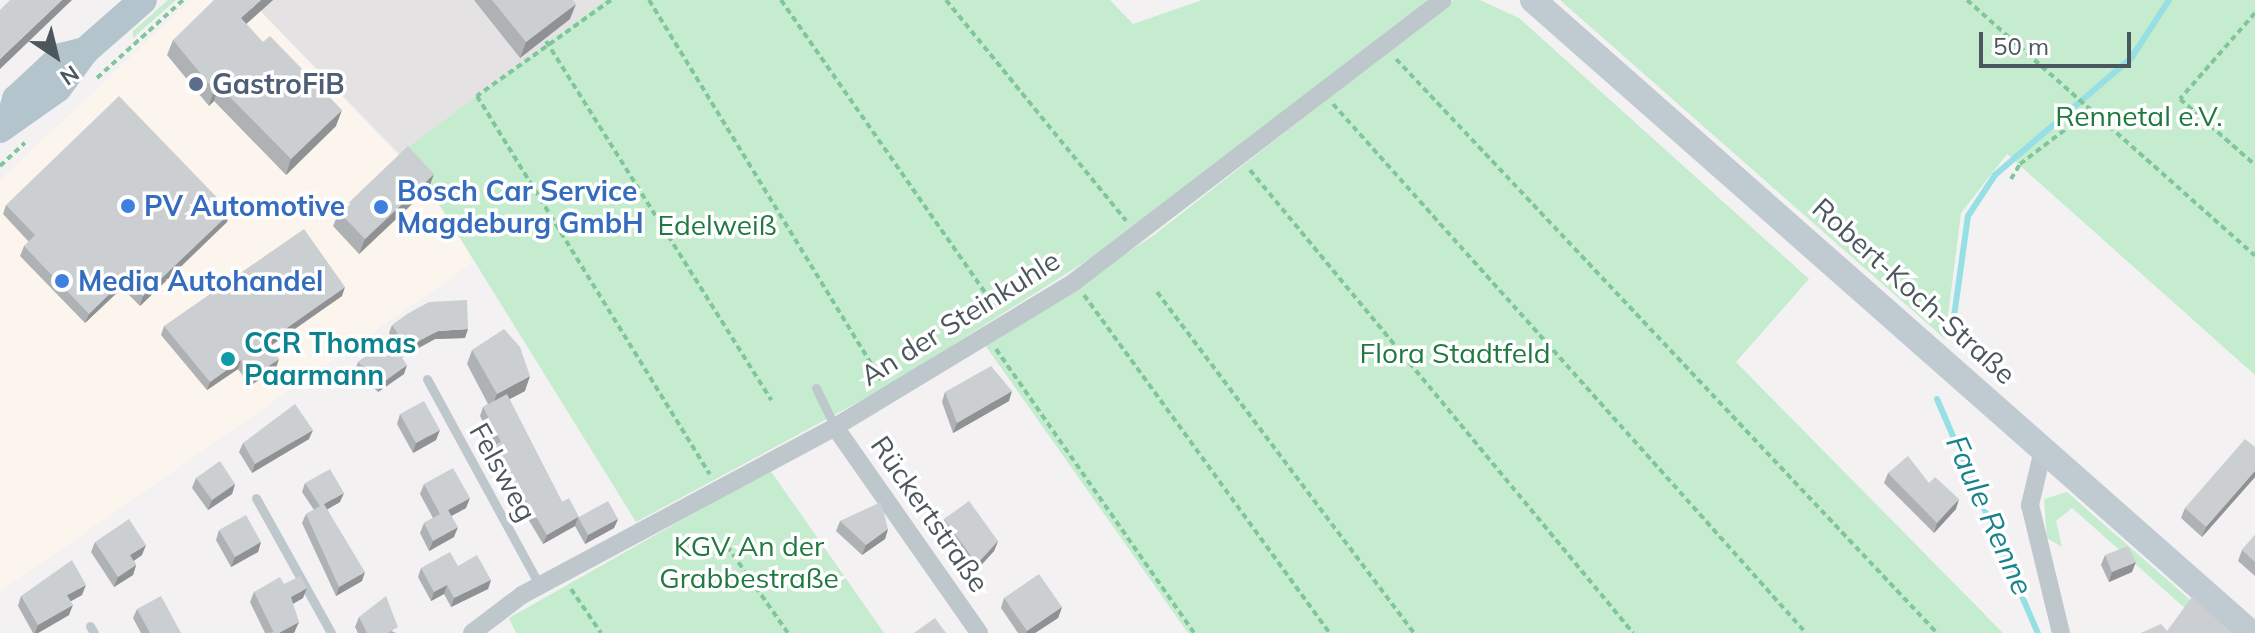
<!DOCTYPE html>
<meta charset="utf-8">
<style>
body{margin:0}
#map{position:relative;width:2255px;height:633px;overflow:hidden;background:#f3f1f2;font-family:Mulish,sans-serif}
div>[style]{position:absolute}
.commercial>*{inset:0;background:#fbf5ed}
.education>*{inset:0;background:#e4e2e3}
.green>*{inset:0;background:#c5ecce}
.stream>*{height:6px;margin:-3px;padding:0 3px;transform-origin:3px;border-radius:3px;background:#96dfe5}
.path>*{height:4px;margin-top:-2px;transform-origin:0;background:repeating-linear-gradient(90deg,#7fc79a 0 6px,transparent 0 10px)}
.lane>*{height:9px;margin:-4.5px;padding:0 4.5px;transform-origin:4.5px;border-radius:4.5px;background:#bec7cc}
.street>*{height:18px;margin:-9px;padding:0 9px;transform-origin:9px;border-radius:9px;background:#bec7cc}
.secondary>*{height:26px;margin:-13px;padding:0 13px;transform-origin:13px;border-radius:13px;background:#bfcad1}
.primary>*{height:28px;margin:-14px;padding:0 14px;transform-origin:14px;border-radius:14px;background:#b4c4cd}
.wall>*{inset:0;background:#afb2b5}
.shaded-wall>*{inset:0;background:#8f9193}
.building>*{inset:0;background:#cccfd2}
.dots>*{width:22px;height:22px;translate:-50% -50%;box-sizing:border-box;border:4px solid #fff;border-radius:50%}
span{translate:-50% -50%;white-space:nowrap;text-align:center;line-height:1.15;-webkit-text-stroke:7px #fff;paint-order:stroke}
.service-label{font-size:28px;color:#4e5e75;font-weight:700}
.left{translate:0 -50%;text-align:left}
.park-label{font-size:28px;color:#207940}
.shop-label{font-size:28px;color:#366cbe;font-weight:700}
.street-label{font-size:28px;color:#4b575d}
.culture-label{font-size:28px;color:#0d838f;font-weight:700}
.water-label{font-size:30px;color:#19838b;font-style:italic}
.north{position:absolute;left:16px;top:16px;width:80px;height:80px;-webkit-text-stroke:6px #fff;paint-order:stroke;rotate:145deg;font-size:22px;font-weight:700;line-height:32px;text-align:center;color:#4b575d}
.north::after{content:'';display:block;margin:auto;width:28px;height:36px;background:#4b575d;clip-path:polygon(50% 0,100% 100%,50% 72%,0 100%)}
.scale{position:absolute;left:1979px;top:32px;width:152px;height:36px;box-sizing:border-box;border:4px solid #4b575d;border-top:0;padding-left:10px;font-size:24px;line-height:28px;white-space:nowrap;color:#4b575d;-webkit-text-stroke:6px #fff;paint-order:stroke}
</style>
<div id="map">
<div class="commercial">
<i style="clip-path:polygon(191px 0,250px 0,429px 188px,474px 262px,0 592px,0 180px)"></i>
</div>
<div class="education">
<i style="clip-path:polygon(250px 0,605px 0,399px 154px)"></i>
</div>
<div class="green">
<i style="clip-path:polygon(168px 0,176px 0,133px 38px,133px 31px)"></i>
<i style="clip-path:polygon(605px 0,1110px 0,1133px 24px,1202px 0,1430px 0,1134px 231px,886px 387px,636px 522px,429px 188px,399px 154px)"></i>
<i style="clip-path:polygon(1454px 0,1480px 0,1519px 18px,1809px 279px,1736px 362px,2003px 633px,1188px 633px,985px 345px,1154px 235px)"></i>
<i style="clip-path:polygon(1560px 0,2255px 0,2255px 375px,2007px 154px,1961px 213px,1945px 339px)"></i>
<i style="clip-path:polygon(770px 470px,884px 633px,516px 633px,509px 618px)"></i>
<i style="clip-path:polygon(2067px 492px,2228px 633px,2213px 633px,2072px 508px,2056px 521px,2062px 547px,2047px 538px,2044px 499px)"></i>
</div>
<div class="stream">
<i style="left:1952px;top:331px;width:116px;rotate:-82.1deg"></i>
<i style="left:1968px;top:216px;width:49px;rotate:-56.6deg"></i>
<i style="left:1995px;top:175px;width:181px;rotate:-40.7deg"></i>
<i style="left:2132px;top:57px;width:68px;rotate:-57deg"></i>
<i style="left:1937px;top:399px;width:255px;rotate:66.7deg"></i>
</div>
<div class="path">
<i style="left:611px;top:0;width:165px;rotate:144.4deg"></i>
<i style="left:477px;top:96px;width:444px;rotate:58.4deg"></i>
<i style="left:649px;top:0;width:445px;rotate:58.6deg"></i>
<i style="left:781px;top:0;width:378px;rotate:55.1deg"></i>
<i style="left:946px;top:0;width:285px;rotate:50.8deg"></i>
<i style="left:1967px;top:0;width:385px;rotate:41.6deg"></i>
<i style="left:2255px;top:13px;width:114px;rotate:131.1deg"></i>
<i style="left:2180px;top:99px;width:100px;rotate:41.3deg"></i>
<i style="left:546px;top:41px;width:424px;rotate:57.9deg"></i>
<i style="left:1396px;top:59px;width:789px;rotate:46.7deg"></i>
<i style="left:97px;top:78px;width:116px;rotate:-42.2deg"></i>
<i style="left:1333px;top:104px;width:710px;rotate:48.2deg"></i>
<i style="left:0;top:166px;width:34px;rotate:-43deg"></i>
<i style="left:1250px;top:170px;width:601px;rotate:50.4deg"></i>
<i style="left:2011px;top:179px;width:17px;rotate:-59deg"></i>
<i style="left:2020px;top:164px;width:89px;rotate:-37.3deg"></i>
<i style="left:1157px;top:292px;width:427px;rotate:53deg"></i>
<i style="left:1084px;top:295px;width:418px;rotate:54deg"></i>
<i style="left:996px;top:349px;width:346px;rotate:55.1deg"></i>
<i style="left:727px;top:546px;width:106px;rotate:55deg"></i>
<i style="left:571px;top:589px;width:53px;rotate:55.7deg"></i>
</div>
<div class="lane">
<i style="left:427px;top:379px;width:236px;rotate:61.4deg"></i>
<i style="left:816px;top:388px;width:43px;rotate:64deg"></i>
<i style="left:256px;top:498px;width:154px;rotate:60.9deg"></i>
<i style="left:90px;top:626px;width:8px;rotate:60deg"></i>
</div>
<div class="street">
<i style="left:835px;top:427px;width:251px;rotate:55deg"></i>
<i style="left:2043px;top:450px;width:57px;rotate:103.3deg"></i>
<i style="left:2030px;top:505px;width:132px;rotate:76.4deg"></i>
<i style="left:472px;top:633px;width:63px;rotate:-37.2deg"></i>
<i style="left:522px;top:595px;width:355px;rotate:-28.2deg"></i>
<i style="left:835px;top:427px;width:280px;rotate:-31.2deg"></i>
<i style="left:1074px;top:282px;width:464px;rotate:-37.4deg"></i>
</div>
<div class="secondary">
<i style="left:1533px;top:0;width:957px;rotate:41.4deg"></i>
</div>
<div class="primary">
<i style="left:10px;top:120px;width:22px;rotate:-74deg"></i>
<i style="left:16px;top:99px;width:62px;rotate:-43deg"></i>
<i style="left:61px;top:57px;width:25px;rotate:-14deg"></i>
<i style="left:0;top:129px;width:71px;rotate:-35.3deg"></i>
<i style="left:58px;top:88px;width:46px;rotate:-53.9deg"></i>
<i style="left:85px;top:51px;width:77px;rotate:-41.3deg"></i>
</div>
<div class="wall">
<i style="clip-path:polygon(273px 0,246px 24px,336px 126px,286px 175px,214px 101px,209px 106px,167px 55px,173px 40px)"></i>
<i style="clip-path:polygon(474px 0,573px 0,570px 19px,520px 58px)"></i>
<i style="clip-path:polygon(429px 188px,359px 254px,333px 226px,339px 212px)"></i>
<i style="clip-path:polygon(6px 205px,227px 222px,140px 306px,122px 288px,85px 323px,20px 256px,24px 246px,29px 242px,3px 214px)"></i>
<i style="clip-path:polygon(342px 296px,271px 346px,276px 368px,250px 386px,238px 369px,207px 390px,161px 335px,164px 326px)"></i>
<i style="clip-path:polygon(392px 325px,465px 338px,435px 339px,402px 357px,404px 374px,378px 392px,355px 370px,358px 362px,392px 338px,389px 333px)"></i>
<i style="clip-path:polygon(472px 350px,525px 391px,509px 399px,562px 502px,579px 517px,618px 519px,614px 528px,585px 544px,575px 526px,543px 544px,490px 455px,493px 446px,495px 445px,480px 416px,483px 407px,488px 404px,467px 364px)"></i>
<i style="clip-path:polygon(945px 392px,1009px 401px,953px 433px,942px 402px)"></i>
<i style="clip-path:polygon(400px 414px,436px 440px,413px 453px,397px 424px)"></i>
<i style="clip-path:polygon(309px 439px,252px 473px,239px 452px,243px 443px)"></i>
<i style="clip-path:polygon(2255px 447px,2255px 477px,2202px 537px,2181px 518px,2185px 508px)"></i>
<i style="clip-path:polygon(1888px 473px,1929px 483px,1956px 509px,1934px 533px,1884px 483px)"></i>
<i style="clip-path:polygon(196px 478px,235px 484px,232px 494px,208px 510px,192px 488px)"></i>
<i style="clip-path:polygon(305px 483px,340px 502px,327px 509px,362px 581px,336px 596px,302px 523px,306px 514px,314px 510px,302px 492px)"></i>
<i style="clip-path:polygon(424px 484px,466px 508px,451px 516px,454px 537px,429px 551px,420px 533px,424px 523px,433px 518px,420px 494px)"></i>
<i style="clip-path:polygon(944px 519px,998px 541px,994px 551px,973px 574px,940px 529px)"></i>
<i style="clip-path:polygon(840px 521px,888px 529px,885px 539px,862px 555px,836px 531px)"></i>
<i style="clip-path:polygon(219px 530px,261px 542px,258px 552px,231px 567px,216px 540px)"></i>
<i style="clip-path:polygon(2255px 535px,2255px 576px,2238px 561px,2242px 550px)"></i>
<i style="clip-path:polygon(95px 542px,142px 555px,134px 561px,136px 565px,133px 575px,114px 587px,91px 552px)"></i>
<i style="clip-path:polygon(2105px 555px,2132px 572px,2109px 582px,2101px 565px)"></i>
<i style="clip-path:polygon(458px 566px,491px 580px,488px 589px,451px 607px,444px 594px,431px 601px,418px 577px,421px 568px)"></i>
<i style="clip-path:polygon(284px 584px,303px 598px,293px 604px,295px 632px,265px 633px,250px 602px,254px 592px)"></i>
<i style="clip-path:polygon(82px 595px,71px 601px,69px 615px,38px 633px,33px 633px,18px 606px,21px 596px)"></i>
<i style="clip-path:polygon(1004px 598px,1062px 607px,1058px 618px,1035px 633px,1018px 633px,1001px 608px)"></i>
<i style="clip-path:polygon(137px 609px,181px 633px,141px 633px,133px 618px)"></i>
<i style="clip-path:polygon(359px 617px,396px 633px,358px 633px,355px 627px)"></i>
</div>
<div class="shaded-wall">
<i style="clip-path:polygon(62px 0,72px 0,0 69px,0 59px)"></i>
<i style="clip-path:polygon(261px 0,273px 0,235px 34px,241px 18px)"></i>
<i style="clip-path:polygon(576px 4px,570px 19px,520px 58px,526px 42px)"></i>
<i style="clip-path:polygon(219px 86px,214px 101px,209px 106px,214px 90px)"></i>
<i style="clip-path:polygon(342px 110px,336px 126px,286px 175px,291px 159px)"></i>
<i style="clip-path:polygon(434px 174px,429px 188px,359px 254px,365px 239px)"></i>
<i style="clip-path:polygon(231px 212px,227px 222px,140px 306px,143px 296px)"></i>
<i style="clip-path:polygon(126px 278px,122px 288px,85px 323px,89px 314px)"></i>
<i style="clip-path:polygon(345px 287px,342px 296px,264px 350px,267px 342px)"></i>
<i style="clip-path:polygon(468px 329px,465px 338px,435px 339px,395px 361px,398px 352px,438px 331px)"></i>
<i style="clip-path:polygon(279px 359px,276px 368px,250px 386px,253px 377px)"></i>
<i style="clip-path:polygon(241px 360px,238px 369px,207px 390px,210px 382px)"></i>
<i style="clip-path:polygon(407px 365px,404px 374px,378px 392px,381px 384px)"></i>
<i style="clip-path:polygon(530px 376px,525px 391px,491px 409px,497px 394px)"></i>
<i style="clip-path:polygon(1012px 391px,1009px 401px,953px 433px,957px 423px)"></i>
<i style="clip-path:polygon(313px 430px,309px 439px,252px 473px,255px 464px)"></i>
<i style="clip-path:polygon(440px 430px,436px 440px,413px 453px,416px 443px)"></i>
<i style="clip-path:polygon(2255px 471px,2255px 477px,2202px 537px,2206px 527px)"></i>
<i style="clip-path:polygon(235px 484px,232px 494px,208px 510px,212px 500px)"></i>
<i style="clip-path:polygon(344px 493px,340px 502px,321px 513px,324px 504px)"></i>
<i style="clip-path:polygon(470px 498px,466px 508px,444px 520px,448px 510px)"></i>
<i style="clip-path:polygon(1959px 499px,1956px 509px,1934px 533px,1937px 523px)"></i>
<i style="clip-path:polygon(578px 517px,575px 526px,543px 544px,547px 535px)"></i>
<i style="clip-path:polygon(618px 519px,614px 528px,585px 544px,588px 535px)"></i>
<i style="clip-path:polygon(458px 527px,454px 537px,429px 551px,433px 541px)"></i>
<i style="clip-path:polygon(888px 529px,885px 539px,862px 555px,866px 545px)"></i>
<i style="clip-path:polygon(998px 541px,994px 551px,973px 574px,977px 564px)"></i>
<i style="clip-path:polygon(261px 542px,258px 552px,231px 567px,235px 557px)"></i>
<i style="clip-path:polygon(146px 545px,142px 555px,127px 565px,130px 555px)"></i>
<i style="clip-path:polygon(2136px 562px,2132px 572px,2109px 582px,2112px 572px)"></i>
<i style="clip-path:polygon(136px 565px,133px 575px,114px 587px,118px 577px)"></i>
<i style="clip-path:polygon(365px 572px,362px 581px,336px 596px,339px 587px)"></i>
<i style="clip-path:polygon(491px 580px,488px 589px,451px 607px,454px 598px)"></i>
<i style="clip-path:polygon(86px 585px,82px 595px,64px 605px,67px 595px)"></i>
<i style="clip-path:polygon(447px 585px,444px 594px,431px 601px,434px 592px)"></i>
<i style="clip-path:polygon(307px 588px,303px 598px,287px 607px,291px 597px)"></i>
<i style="clip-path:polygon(73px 605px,69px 615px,38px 633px,35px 633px,38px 625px)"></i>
<i style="clip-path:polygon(1062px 607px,1058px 618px,1035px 633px,1026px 633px,1027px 631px)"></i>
<i style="clip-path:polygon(299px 622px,294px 633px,279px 633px)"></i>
</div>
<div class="building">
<i style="clip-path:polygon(10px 0,62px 0,0 59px,0 10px)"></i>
<i style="clip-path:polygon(214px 0,261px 0,241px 18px,263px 42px,270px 36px,342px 110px,291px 159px,219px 86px,214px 90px,173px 40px)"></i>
<i style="clip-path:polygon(492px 0,573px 0,576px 4px,526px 42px)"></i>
<i style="clip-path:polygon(119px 96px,231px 212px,143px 296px,126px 278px,89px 314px,24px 246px,35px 235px,6px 205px)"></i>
<i style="clip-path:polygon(408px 146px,434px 174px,365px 239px,339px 212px)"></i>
<i style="clip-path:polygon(304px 229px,345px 287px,267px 342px,279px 359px,253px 377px,241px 360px,210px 382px,164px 326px)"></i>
<i style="clip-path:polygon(467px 300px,468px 329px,438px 331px,398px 352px,407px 365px,381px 384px,358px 362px,398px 334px,392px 325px,407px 314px,429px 302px)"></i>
<i style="clip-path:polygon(504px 329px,520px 347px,530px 376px,497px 394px,472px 350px)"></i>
<i style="clip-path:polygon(991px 366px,1012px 391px,957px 423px,945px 392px)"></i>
<i style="clip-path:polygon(507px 394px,562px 502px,569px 498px,579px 517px,608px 501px,618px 519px,588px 535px,578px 517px,547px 535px,493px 446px,501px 442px,483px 407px)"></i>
<i style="clip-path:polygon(424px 401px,440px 430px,416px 443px,400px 414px)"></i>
<i style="clip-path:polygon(295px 404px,313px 430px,255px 464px,243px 443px)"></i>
<i style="clip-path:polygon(2245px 439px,2255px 447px,2255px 471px,2206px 527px,2185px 508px)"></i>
<i style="clip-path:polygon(1908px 456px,1929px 483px,1935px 477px,1959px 499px,1937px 523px,1888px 473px)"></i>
<i style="clip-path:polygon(220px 461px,235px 484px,212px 500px,196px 478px)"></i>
<i style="clip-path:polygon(453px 468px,470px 498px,448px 510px,458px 527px,433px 541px,424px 523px,440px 514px,424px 484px)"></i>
<i style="clip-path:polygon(330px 469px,344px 493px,324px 504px,365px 572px,339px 587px,306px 514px,320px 506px,305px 483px)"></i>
<i style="clip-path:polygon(969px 501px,998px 541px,977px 564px,944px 519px)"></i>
<i style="clip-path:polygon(881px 502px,888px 529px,866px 545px,840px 521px)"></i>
<i style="clip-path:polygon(246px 515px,261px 542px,235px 557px,219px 530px)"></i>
<i style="clip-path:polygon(129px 519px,146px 545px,130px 555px,136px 565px,118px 577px,95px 542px)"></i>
<i style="clip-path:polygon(2255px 535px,2255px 562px,2242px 550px)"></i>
<i style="clip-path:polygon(2128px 546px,2136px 562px,2112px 572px,2105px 555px)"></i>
<i style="clip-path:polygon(450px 552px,458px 566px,477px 555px,491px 580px,454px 598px,447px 585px,434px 592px,421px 568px)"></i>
<i style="clip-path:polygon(72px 560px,86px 585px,67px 595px,73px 605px,38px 625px,21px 596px)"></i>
<i style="clip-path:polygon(1039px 574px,1062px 607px,1027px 631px,1004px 598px)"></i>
<i style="clip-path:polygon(300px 576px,307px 588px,291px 597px,299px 622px,279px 633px,274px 633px,254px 592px,280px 577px,284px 584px)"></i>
<i style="clip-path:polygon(161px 596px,181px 633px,150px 633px,137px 609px)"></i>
<i style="clip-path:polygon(386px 596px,398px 627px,388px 633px,367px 633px,359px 617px)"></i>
<i style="clip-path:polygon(2192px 597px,2232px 633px,2141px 633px,2161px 624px,2167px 631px)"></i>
<i style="clip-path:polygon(935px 618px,946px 633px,914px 633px)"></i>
</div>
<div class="dots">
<i style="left:196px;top:84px;background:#5c6f8a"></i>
<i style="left:128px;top:206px;background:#3f7fe0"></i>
<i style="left:381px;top:207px;background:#3f7fe0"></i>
<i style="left:62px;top:281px;background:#3f7fe0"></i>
<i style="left:228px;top:359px;background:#0f9aa8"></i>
</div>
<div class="service-label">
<span class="left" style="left:212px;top:84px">GastroFiB</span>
</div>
<div class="park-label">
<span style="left:2139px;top:116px">Rennetal e.V.</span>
<span style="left:717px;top:225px">Edelweiß</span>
<span style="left:1455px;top:353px">Flora Stadtfeld</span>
<span style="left:749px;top:562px">KGV An der<br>Grabbestraße</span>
</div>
<div class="shop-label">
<span class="left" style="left:397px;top:207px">Bosch Car Service<br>Magdeburg GmbH</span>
<span class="left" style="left:144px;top:206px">PV Automotive</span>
<span class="left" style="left:78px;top:281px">Media Autohandel</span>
</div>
<div class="street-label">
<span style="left:1914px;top:291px;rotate:42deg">Robert-Koch-Straße</span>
<span style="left:960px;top:318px;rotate:-32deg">An der Steinkuhle</span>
<span style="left:503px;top:472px;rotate:61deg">Felsweg</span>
<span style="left:930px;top:514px;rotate:55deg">Rückertstraße</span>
</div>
<div class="culture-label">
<span class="left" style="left:244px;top:359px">CCR Thomas<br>Paarmann</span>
</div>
<div class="water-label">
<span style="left:1990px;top:515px;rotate:66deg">Faule Renne</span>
</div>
<div class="north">N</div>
<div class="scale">50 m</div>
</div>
